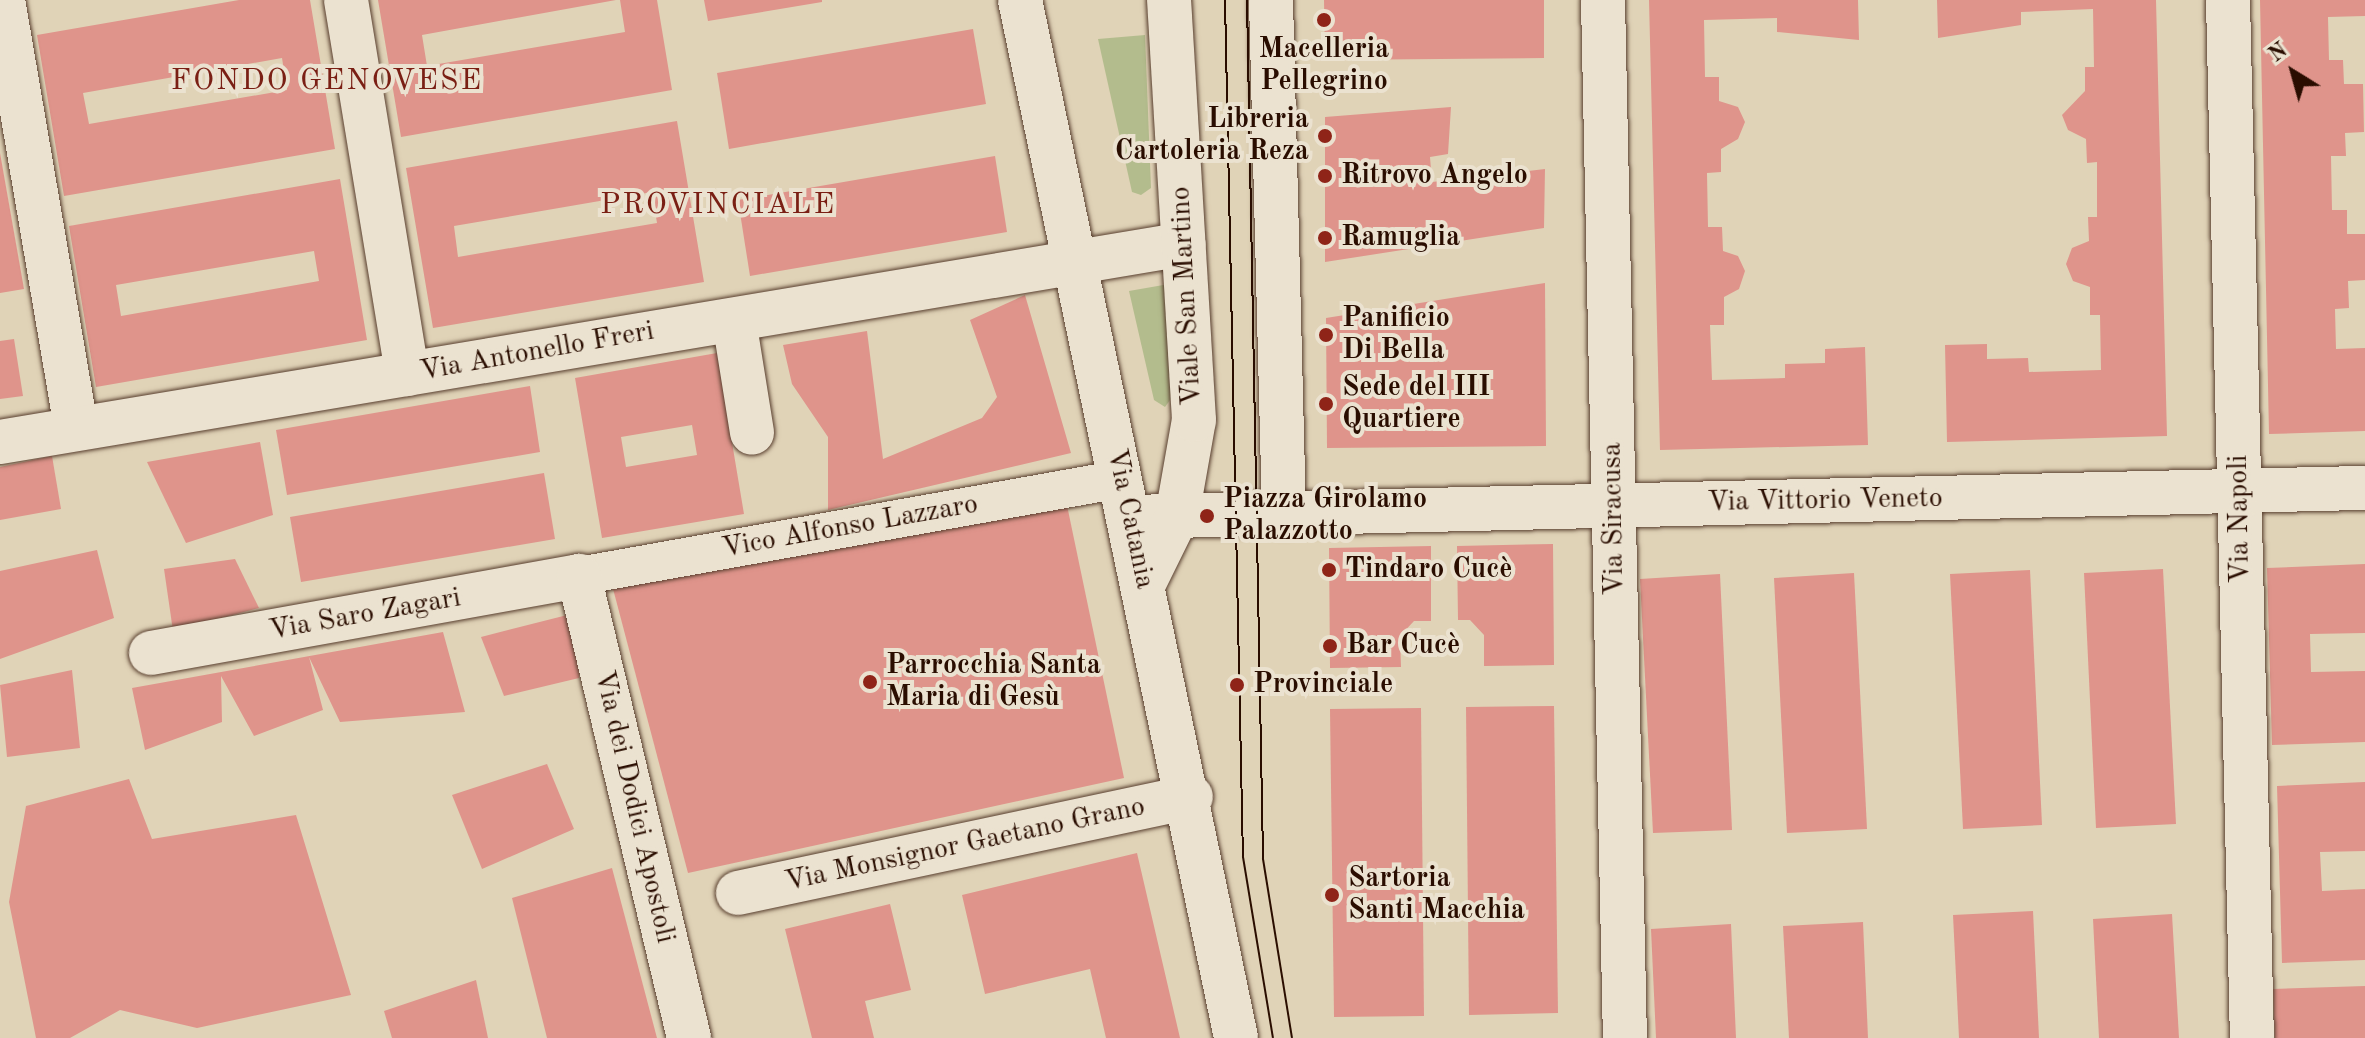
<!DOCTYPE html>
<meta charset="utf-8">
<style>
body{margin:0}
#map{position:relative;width:2365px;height:1038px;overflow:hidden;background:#e0d3b7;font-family:"Old Standard TT",serif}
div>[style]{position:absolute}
.green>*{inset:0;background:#b3bc8d}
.building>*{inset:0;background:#df948b}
.roads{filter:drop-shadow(0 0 2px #583e2e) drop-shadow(0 0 2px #583e2e)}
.pedestrian>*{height:38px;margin:-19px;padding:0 19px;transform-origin:19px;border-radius:19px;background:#ebe2d0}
.minor>*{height:44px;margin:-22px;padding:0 22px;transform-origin:22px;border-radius:22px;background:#ebe2d0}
.secondary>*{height:44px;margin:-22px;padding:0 22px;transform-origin:22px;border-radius:22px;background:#ebe2d0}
.tram>*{height:2px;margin:-1px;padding:0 1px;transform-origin:1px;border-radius:1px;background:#2a0d00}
.dots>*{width:22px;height:22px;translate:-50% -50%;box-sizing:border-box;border:4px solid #ebe2d0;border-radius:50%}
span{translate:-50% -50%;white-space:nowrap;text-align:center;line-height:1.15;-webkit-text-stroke:8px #ebe2d0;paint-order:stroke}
.poi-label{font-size:28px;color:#2a0d00;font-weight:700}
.right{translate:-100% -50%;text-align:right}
.left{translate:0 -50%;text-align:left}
.street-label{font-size:28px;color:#2a0d00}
.neighbourhood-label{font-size:30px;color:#7a1f14;letter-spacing:2px}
.north{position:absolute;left:2253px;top:32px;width:80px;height:80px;-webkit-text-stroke:6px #ebe2d0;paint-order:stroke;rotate:323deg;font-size:22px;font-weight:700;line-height:32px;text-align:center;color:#2a0d00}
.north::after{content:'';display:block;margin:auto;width:28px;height:36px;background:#2a0d00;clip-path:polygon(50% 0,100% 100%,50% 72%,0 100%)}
</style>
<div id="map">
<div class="green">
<i style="clip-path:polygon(1145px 35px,1151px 188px,1141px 195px,1132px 192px,1098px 39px)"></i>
<i style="clip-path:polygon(1169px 284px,1173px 396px,1165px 407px,1154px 400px,1129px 291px)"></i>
</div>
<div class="building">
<i style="clip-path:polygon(evenodd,239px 0,310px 0,335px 149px,64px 196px,37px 35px,239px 0,282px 58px,287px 90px,89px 124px,83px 93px,282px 58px)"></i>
<i style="clip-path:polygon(378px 0,616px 0,422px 35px,427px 66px,625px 32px,620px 0,657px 0,672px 90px,401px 137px)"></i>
<i style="clip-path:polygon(704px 0,822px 0,822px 2px,708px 21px)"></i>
<i style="clip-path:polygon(1324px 0,1544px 0,1544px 58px,1325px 60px)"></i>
<i style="clip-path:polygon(1649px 0,1858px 0,1859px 40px,1777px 32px,1777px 18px,1704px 20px,1705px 77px,1719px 77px,1719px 101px,1738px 107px,1745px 122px,1738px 139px,1721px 149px,1721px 172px,1707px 173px,1708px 227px,1722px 227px,1723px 251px,1738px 256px,1745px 271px,1739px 289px,1724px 297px,1724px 325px,1710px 325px,1712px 380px,1785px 378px,1785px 364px,1825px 363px,1825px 349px,1865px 347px,1868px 445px,1660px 450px)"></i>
<i style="clip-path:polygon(1937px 0,2156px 0,2167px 436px,1947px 442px,1945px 345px,1987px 344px,1987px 359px,2028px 358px,2029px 372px,2101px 370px,2100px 315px,2090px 315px,2090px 287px,2073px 281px,2066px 264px,2072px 248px,2089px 241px,2088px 217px,2097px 217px,2097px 162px,2087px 163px,2086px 139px,2068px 130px,2062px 115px,2085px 91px,2085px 67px,2094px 67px,2093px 9px,2021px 12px,2021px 25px,1938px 38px)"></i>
<i style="clip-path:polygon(2260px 0,2365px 0,2365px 16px,2328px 17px,2329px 60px,2343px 60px,2344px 84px,2363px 84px,2364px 132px,2345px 133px,2346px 156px,2331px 156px,2332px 210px,2347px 210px,2347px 234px,2365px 234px,2365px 280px,2348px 281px,2349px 308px,2335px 309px,2336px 349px,2365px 348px,2365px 431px,2269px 434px)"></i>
<i style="clip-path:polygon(973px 29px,986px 104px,729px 149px,717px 73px)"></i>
<i style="clip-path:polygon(1451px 107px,1448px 154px,1430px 157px,1432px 182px,1545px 169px,1544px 228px,1325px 262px,1325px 117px)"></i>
<i style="clip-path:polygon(evenodd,677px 121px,704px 282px,433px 328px,406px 168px,677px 121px,652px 192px,657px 223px,458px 257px,454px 226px,652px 192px)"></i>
<i style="clip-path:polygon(0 153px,24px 289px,0 293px)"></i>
<i style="clip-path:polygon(995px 156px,1007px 232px,750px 276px,738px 200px)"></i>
<i style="clip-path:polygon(evenodd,340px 179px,367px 340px,96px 387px,69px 226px,340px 179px,314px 251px,319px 281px,121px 316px,116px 285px,314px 251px)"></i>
<i style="clip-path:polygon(1545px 283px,1546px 446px,1327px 448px,1326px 318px)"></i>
<i style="clip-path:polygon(1025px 295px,1071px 453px,828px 510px,828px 437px,792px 384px,783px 345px,867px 331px,883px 459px,982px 418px,997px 397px,970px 320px)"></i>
<i style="clip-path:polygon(14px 339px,23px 396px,0 399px,0 341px)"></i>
<i style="clip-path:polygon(evenodd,717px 353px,744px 514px,602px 538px,575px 378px,717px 353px,692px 425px,697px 455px,626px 467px,621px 437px,692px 425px)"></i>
<i style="clip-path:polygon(530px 386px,540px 452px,287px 495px,276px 430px)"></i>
<i style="clip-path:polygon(260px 442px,273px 515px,186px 543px,147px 462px)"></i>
<i style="clip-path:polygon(52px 456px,61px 509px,0 520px,0 467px)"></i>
<i style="clip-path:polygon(544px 473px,555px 539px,301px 582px,290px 517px)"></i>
<i style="clip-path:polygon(1064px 491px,1124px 778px,688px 873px,612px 585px)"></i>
<i style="clip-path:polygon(1553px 544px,1554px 665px,1484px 666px,1484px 635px,1470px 620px,1458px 620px,1457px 546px)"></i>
<i style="clip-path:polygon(1431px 546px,1431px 621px,1414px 621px,1400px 636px,1401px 667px,1330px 668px,1329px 548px)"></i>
<i style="clip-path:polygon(97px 550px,114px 618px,0 659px,0 571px)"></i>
<i style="clip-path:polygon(235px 559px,259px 608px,173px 631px,164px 569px)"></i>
<i style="clip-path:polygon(2365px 564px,2365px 633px,2310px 634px,2311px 672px,2365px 671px,2365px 742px,2272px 745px,2267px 568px)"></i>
<i style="clip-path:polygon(2163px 569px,2176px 824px,2096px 828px,2084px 573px)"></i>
<i style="clip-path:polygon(2030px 570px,2042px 825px,1963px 829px,1950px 574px)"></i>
<i style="clip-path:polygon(1854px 573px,1867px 829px,1787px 833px,1774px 578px)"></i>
<i style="clip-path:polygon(1720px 574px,1732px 830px,1653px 833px,1640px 579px)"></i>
<i style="clip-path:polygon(587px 610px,579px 678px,504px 696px,481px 637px)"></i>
<i style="clip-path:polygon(443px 632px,465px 712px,340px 722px,309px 657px,323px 710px,254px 736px,221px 676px,222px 722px,145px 750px,132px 688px)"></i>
<i style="clip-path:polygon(72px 670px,80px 748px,7px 757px,0 685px)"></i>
<i style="clip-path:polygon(1554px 706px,1558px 1013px,1469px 1015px,1466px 707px)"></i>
<i style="clip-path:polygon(1421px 708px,1424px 1016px,1334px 1017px,1330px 709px)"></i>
<i style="clip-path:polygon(547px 764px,574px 829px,482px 869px,452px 795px)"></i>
<i style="clip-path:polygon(129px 779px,152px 839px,296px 815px,351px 995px,197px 1028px,120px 1010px,70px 1038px,36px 1038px,9px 902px,26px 806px)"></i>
<i style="clip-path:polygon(2365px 782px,2365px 851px,2320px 852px,2322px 891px,2365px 889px,2365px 960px,2282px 963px,2277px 786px)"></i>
<i style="clip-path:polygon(1137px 853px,1180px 1038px,1106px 1038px,1090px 969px,985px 994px,962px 895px)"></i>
<i style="clip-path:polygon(612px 868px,657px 1038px,547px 1038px,512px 898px)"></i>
<i style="clip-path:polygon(890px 904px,911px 990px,865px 1001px,874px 1038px,812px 1038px,785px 929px)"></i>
<i style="clip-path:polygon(2033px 911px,2039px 1038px,1959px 1038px,1953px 915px)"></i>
<i style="clip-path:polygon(2172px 914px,2179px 1038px,2099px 1038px,2093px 919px)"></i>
<i style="clip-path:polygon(1863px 922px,1868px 1038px,1789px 1038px,1783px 926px)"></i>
<i style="clip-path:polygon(1731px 924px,1736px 1038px,1656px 1038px,1651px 929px)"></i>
<i style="clip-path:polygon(476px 980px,488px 1038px,392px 1038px,384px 1011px)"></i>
<i style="clip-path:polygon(2365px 986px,2365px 1038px,2275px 1038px,2273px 989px)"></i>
</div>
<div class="roads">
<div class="pedestrian">
<i style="left:579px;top:576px;width:551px;rotate:-10.15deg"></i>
</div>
<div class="minor">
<i style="left:3px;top:0;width:435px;rotate:80.3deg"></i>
<i style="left:346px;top:0;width:379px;rotate:80.7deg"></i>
<i style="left:1271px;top:0;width:515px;rotate:88.55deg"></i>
<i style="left:1603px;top:0;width:1038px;rotate:88.79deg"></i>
<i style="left:2228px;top:0;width:1038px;rotate:88.68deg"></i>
<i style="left:734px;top:320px;width:114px;rotate:80.9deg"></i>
<i style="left:0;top:442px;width:1200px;rotate:-9.49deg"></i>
<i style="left:1130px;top:517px;width:1235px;rotate:-1.35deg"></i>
<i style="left:1144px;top:583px;width:75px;rotate:-63.8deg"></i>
<i style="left:1177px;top:516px;width:97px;rotate:-80deg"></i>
<i style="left:1194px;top:420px;width:421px;rotate:-93.4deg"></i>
<i style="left:151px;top:653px;width:435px;rotate:-10.2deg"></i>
<i style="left:579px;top:576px;width:475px;rotate:76.6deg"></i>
<i style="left:738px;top:893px;width:463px;rotate:-12deg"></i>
</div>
<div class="secondary">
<i style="left:1020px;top:0;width:1060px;rotate:78.24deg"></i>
</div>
</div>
<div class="tram">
<i style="left:1225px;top:0;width:857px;rotate:88.8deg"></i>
<i style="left:1243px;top:857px;width:183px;rotate:80.6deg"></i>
<i style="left:1247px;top:0;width:859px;rotate:88.93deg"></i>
<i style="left:1263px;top:859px;width:181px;rotate:80.8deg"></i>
</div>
<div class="dots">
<i style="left:1324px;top:20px;background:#8f2418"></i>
<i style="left:1325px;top:136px;background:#8f2418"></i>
<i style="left:1325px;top:176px;background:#8f2418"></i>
<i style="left:1325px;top:238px;background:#8f2418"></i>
<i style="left:1326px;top:335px;background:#8f2418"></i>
<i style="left:1326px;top:404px;background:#8f2418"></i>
<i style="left:1207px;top:516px;background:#8f2418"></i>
<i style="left:1329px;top:570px;background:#8f2418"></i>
<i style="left:1330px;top:646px;background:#8f2418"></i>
<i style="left:870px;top:682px;background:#8f2418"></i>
<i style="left:1237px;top:685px;background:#8f2418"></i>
<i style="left:1332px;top:895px;background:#8f2418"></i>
</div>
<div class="poi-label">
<span style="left:1324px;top:66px">Macelleria<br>Pellegrino</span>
<span class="right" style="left:1309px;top:136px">Libreria<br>Cartoleria Reza</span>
<span class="left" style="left:1341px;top:176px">Ritrovo Angelo</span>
<span class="left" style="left:1341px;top:238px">Ramuglia</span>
<span class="left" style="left:1342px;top:335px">Panificio<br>Di Bella</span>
<span class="left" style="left:1342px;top:404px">Sede del III<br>Quartiere</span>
<span class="left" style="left:1223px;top:516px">Piazza Girolamo<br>Palazzotto</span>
<span class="left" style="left:1345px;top:570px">Tindaro Cucè</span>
<span class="left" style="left:1346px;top:646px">Bar Cucè</span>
<span class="left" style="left:886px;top:682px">Parrocchia Santa<br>Maria di Gesù</span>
<span class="left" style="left:1253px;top:685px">Provinciale</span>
<span class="left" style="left:1348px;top:895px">Sartoria<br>Santi Macchia</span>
</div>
<div class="street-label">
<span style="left:1187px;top:296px;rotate:-93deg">Viale San Martino</span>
<span style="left:537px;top:352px;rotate:-10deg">Via Antonello Freri</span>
<span style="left:1825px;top:501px;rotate:-1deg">Via Vittorio Veneto</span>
<span style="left:1130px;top:519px;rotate:78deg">Via Catania</span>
<span style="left:1614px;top:519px;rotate:-91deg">Via Siracusa</span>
<span style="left:2240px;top:519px;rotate:-91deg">Via Napoli</span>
<span style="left:850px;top:527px;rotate:-10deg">Vico Alfonso Lazzaro</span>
<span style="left:365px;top:615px;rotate:-10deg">Via Saro Zagari</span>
<span style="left:634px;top:807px;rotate:77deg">Via dei Dodici Apostoli</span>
<span style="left:965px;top:845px;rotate:-12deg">Via Monsignor Gaetano Grano</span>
</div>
<div class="neighbourhood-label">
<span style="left:327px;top:81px">FONDO GENOVESE</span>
<span style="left:718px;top:205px">PROVINCIALE</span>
</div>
<div class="north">N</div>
</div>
